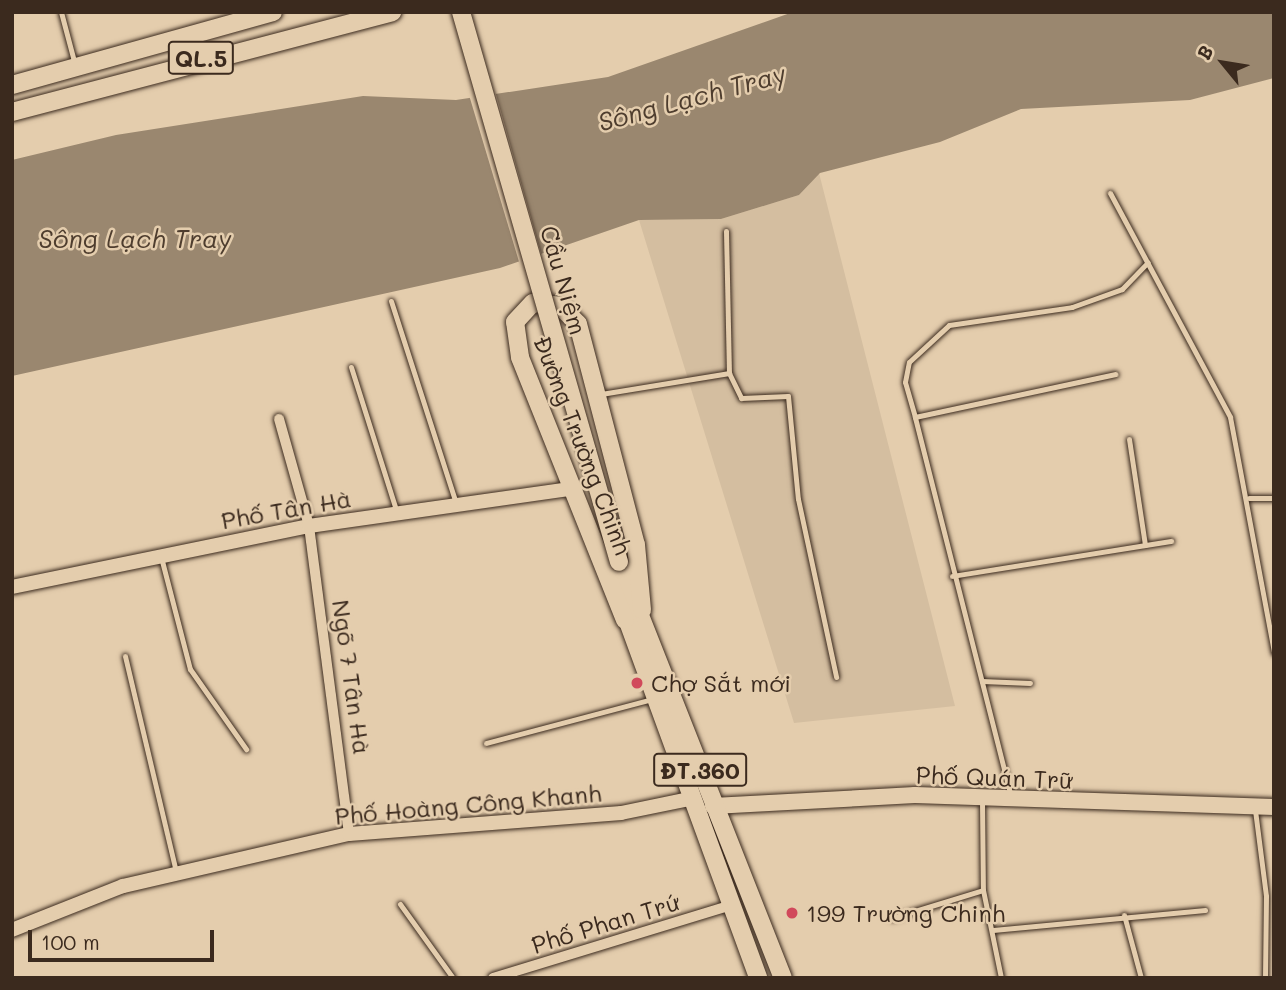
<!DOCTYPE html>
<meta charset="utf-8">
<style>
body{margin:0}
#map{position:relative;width:1286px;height:990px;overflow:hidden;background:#e4cdad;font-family:Mali,sans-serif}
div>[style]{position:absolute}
.built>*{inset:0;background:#d4bea0}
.water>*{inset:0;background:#9a876f}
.pier>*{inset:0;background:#e4cdad}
.roads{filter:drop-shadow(0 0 2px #3b2a1e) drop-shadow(0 0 2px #3b2a1e)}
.service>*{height:5px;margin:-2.5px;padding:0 2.5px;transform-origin:2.5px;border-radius:2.5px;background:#e4cdad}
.minor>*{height:10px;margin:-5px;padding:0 5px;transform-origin:5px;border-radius:5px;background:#e4cdad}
.tertiary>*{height:14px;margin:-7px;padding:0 7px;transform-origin:7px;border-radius:7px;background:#e4cdad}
.secondary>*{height:16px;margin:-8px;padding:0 8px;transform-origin:8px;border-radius:8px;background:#e4cdad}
.primary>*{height:18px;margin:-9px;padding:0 9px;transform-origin:9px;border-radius:9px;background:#e4cdad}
.trunk>*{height:18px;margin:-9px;padding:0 9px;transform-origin:9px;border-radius:9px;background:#e4cdad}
.bridges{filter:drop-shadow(0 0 2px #3b2a1e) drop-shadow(0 0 2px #3b2a1e)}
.primary-bridge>*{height:18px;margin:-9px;padding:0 9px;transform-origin:9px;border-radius:9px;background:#e4cdad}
.dots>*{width:19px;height:19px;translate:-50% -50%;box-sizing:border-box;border:4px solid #e4cdad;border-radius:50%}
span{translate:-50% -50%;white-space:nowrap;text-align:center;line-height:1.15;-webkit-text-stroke:5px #e4cdad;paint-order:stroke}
.shield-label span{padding:2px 5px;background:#e4cdad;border:2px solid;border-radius:5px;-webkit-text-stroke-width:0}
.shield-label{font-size:23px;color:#3b2a1e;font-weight:700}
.street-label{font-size:24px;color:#3b2a1e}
.poi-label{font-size:24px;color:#3b2a1e}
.left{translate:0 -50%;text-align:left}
.water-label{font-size:26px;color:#4e3d2e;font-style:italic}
.frame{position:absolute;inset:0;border:14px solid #3b2a1e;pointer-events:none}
.north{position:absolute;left:1188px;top:28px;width:70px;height:70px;-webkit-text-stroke:5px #e4cdad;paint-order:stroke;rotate:300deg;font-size:19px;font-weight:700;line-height:28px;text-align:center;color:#3b2a1e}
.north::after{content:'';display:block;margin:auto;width:24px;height:32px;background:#3b2a1e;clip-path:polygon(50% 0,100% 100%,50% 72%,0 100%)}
.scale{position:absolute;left:28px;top:930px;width:186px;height:32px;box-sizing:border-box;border:4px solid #3b2a1e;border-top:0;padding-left:9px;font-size:21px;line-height:24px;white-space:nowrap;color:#3b2a1e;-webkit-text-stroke:5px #e4cdad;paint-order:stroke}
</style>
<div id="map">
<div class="built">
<i style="clip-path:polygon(819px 173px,955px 706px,794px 723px,639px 220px,721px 219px,799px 195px)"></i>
</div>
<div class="water">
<i style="clip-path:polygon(793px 12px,1274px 12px,1274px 78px,1190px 100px,1021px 109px,940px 142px,820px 173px,799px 195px,721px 219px,639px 220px,500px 268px,12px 376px,12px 160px,116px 135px,363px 96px,456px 100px,608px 77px)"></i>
</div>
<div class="pier">
<i style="clip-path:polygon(495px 91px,542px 257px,520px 265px,469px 95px)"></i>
</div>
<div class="roads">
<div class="service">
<i style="left:61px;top:12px;width:55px;rotate:75.2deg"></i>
<i style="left:1110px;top:193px;width:254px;rotate:61.8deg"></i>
<i style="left:1230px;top:417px;width:240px;rotate:79.4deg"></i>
<i style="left:726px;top:231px;width:142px;rotate:88.8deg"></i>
<i style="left:391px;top:301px;width:212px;rotate:72.2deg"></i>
<i style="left:351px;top:367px;width:153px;rotate:72.5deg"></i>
<i style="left:601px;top:394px;width:130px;rotate:-9.3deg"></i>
<i style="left:729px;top:373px;width:28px;rotate:64deg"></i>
<i style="left:741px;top:398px;width:47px;rotate:-2.4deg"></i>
<i style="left:788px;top:396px;width:103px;rotate:84.5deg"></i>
<i style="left:798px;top:499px;width:182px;rotate:77.9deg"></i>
<i style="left:915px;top:417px;width:36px;rotate:-106deg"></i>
<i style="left:905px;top:382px;width:20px;rotate:-79deg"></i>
<i style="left:909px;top:362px;width:54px;rotate:-42.8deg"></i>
<i style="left:949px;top:325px;width:124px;rotate:-8.3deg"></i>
<i style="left:1072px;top:307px;width:53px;rotate:-19.8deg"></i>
<i style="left:1122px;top:289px;width:37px;rotate:-46deg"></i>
<i style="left:1129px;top:439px;width:107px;rotate:81.4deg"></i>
<i style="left:1249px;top:498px;width:25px"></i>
<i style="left:161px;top:557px;width:116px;rotate:75.5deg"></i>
<i style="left:190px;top:669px;width:98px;rotate:55deg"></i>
<i style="left:952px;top:576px;width:222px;rotate:-9.1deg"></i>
<i style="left:125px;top:656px;width:222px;rotate:76.7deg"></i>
<i style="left:982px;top:681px;width:48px;rotate:2.4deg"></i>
<i style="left:486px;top:743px;width:172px;rotate:-14.8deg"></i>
<i style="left:1011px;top:797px;width:392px;rotate:-104.2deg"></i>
<i style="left:915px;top:417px;width:205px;rotate:-12.1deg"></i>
<i style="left:982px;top:801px;width:89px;rotate:89.4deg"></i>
<i style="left:983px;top:890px;width:90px;rotate:78.4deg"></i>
<i style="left:1255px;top:810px;width:87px;rotate:82.7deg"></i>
<i style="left:1266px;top:896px;width:82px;rotate:90.7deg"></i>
<i style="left:400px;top:904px;width:91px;rotate:54.4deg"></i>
<i style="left:1124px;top:915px;width:65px;rotate:74.9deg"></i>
<i style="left:892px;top:918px;width:95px;rotate:-17.1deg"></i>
<i style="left:993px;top:930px;width:213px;rotate:-5.4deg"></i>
</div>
<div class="minor">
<i style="left:279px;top:419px;width:111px;rotate:74.3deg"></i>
<i style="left:309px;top:526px;width:311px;rotate:82.6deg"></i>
<i style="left:493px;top:978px;width:247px;rotate:-17deg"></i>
</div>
<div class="tertiary">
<i style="left:12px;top:587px;width:303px;rotate:-11.6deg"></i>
<i style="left:309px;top:526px;width:264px;rotate:-8.1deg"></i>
<i style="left:12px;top:930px;width:119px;rotate:-21.6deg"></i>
<i style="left:123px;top:886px;width:232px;rotate:-13deg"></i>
<i style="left:349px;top:834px;width:273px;rotate:-4.4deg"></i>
<i style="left:621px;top:813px;width:69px;rotate:-11.6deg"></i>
</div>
<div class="secondary">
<i style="left:713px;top:806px;width:202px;rotate:-3.1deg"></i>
<i style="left:915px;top:795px;width:359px;rotate:1.9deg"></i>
</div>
<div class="primary">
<i style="left:619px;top:562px;width:447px;rotate:68.5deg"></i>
<i style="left:624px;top:611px;width:391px;rotate:69.9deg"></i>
<i style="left:625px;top:620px;width:283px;rotate:-111.8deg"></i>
<i style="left:520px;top:357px;width:35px;rotate:-98deg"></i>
<i style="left:515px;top:322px;width:26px;rotate:-47deg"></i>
<i style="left:533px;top:303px;width:27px;rotate:6deg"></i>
<i style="left:560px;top:306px;width:25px;rotate:45deg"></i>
<i style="left:578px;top:324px;width:228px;rotate:75.3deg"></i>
<i style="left:636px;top:545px;width:65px;rotate:84.7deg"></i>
</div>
<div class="trunk">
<i style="left:12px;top:85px;width:271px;rotate:-15.6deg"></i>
<i style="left:12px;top:112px;width:393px;rotate:-14.7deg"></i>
</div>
</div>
<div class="bridges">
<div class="primary-bridge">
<i style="left:461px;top:12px;width:572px;rotate:73.97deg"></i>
</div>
</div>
<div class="dots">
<i style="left:637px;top:683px;background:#d1495b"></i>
<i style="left:792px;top:913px;background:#d1495b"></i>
</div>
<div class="shield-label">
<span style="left:201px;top:58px">QL.5</span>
<span style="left:700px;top:770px">ĐT.360</span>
</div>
<div class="street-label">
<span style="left:564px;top:280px;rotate:74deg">Cầu Niệm</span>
<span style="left:583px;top:445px;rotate:69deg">Đường Trường Chinh</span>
<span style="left:286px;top:509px;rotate:-10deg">Phố Tân Hà</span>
<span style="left:352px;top:677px;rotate:82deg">Ngõ 7 Tân Hà</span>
<span style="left:994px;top:777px;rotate:2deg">Phố Quán Trữ</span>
<span style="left:468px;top:804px;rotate:-5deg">Phố Hoàng Công Khanh</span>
<span style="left:605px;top:923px;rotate:-17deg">Phố Phan Trứ</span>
</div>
<div class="poi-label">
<span class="left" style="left:651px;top:683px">Chợ Sắt mới</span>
<span class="left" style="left:806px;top:913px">199 Trường Chinh</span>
</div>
<div class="water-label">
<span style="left:692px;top:98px;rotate:-15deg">Sông Lạch Tray</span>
<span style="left:135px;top:239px">Sông Lạch Tray</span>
</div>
<div class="frame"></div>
<div class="north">B</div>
<div class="scale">100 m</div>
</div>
